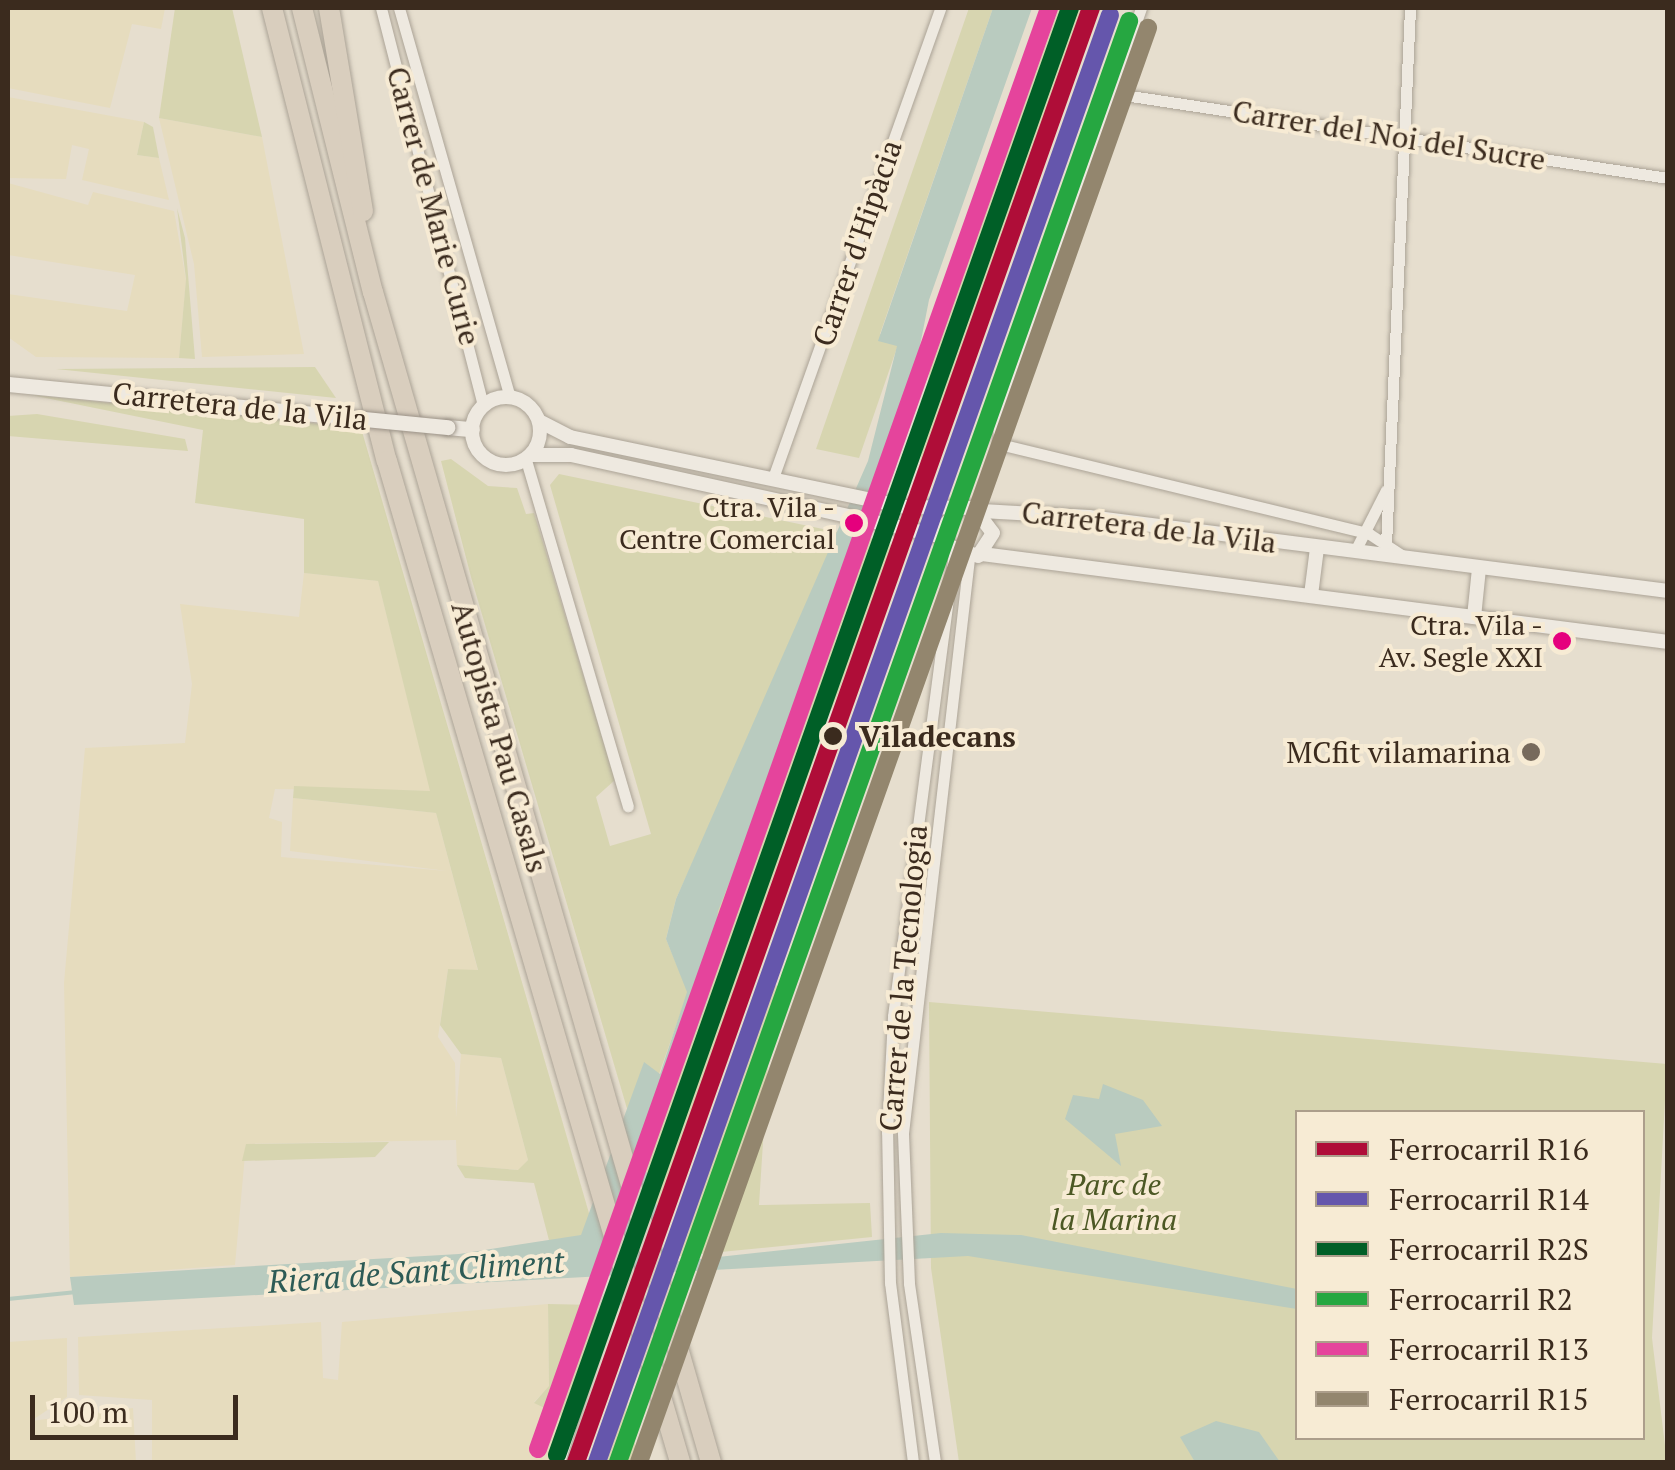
<!DOCTYPE html>
<meta charset="utf-8">
<style>
body{margin:0}
#map{position:relative;width:1675px;height:1470px;overflow:hidden;background:#e6dece;font-family:"PT Serif",serif}
div>[style]{position:absolute}
.farmland>*{inset:0;background:#e6dcbe}
.green>*{inset:0;background:#d7d5b0}
.water>*{inset:0;background:#b9cbbf}
.stream>*{height:4px;margin:-2px;padding:0 2px;transform-origin:2px;border-radius:2px;background:#b9cbbf}
.roads{filter:drop-shadow(0 0 2px #aba396) drop-shadow(0 0 2px #aba396)}
.minor>*{height:11px;margin:-5.5px;padding:0 5.5px;transform-origin:5.5px;border-radius:5.5px;background:#eee9e0}
.tertiary>*{height:14px;margin:-7px;padding:0 7px;transform-origin:7px;border-radius:7px;background:#eee9e0}
.tertiary>.ring{margin:-7px;padding:0;box-sizing:content-box;background:none;border:14px solid #eee9e0;border-radius:50%}
.secondary>*{height:15px;margin:-7.5px;padding:0 7.5px;transform-origin:7.5px;border-radius:7.5px;background:#eee9e0}
.motorway>*{height:20px;margin:-10px;padding:0 10px;transform-origin:10px;border-radius:10px;background:#d9cebe}
.bridges{filter:drop-shadow(0 0 2px #9b9287) drop-shadow(0 0 2px #9b9287)}
.secondary-bridge>*{height:15px;margin:-7.5px;padding:0 7.5px;transform-origin:7.5px;border-radius:7.5px;background:#eee9e0}
.rail-1>*{height:18px;margin:-9px;padding:0 9px;transform-origin:9px;border-radius:9px;background:#af0d38}
.rail-2>*{height:18px;margin:-9px;padding:0 9px;transform-origin:9px;border-radius:9px;background:#6556ac}
.rail-3>*{height:18px;margin:-9px;padding:0 9px;transform-origin:9px;border-radius:9px;background:#005f27}
.rail-4>*{height:18px;margin:-9px;padding:0 9px;transform-origin:9px;border-radius:9px;background:#26a741}
.rail-5>*{height:18px;margin:-9px;padding:0 9px;transform-origin:9px;border-radius:9px;background:#e5449c}
.rail-6>*{height:18px;margin:-9px;padding:0 9px;transform-origin:9px;border-radius:9px;background:#93866e}
.dots>*{width:28px;height:28px;translate:-50% -50%;box-sizing:border-box;border:5px solid #f7ebd4;border-radius:50%}
span{translate:-50% -50%;white-space:nowrap;text-align:center;line-height:1.15;-webkit-text-stroke:8px #f7ebd4;paint-order:stroke}
.bus-label{font-size:28px;color:#3b2b1e}
.right{translate:-100% -50%;text-align:right}
.street-label{font-size:30px;color:#3b2b1e}
.stop-label{font-size:30px;color:#3b2b1e;font-weight:700}
.left{translate:0 -50%;text-align:left}
.poi-label{font-size:30px;color:#3b2b1e}
.park-label{font-size:30px;color:#4c5824;font-style:italic}
.water-label{font-size:32px;color:#2d5b56;font-style:italic}
.frame{position:absolute;inset:0;border:10px solid #3b2b1e;pointer-events:none}
.legend{position:absolute;left:1295px;top:1110px;width:350px;height:330px;box-sizing:border-box;background:#f7ebd4;border:2px solid #ac9e8b;margin:0;padding:12px 18px;list-style:none;font-size:30px;color:#3b2b1e}
.legend li{display:flex;align-items:center;gap:20px;height:50px}
.legend b{width:50px;border:2px solid #ac9e8b}
.scale{position:absolute;left:30px;top:1395px;width:208px;height:45px;box-sizing:border-box;border:5px solid #3b2b1e;border-top:0;padding-left:12px;font-size:30px;line-height:35px;white-space:nowrap;color:#3b2b1e;-webkit-text-stroke:8px #f7ebd4;paint-order:stroke}
</style>
<div id="map">
<div class="farmland">
<i style="clip-path:polygon(8px 8px,165px 8px,161px 29px,132px 24px,110px 108px,8px 88px)"></i>
<i style="clip-path:polygon(8px 97px,144px 122px,137px 155px,159px 158px,169px 200px,82px 180px,89px 149px,72px 145px,66px 179px,8px 178px)"></i>
<i style="clip-path:polygon(159px 118px,262px 137px,304px 354px,202px 357px,194px 264px)"></i>
<i style="clip-path:polygon(8px 183px,88px 205px,93px 192px,174px 211px,186px 280px,179px 358px,36px 357px,8px 337px,8px 294px,127px 311px,135px 275px,8px 255px)"></i>
<i style="clip-path:polygon(304px 573px,378px 581px,431px 791px,275px 789px,269px 818px,282px 822px,281px 857px,447px 871px,290px 851px,293px 798px,436px 813px,478px 971px,448px 969px,438px 1037px,455px 1063px,456px 1118px,461px 1054px,501px 1058px,528px 1160px,519px 1170px,457px 1165px,456px 1140px,246px 1144px,235px 1265px,70px 1277px,64px 983px,85px 748px,185px 743px,192px 684px,180px 604px,299px 617px)"></i>
<i style="clip-path:polygon(548px 1304px,549px 1387px,534px 1402px,566px 1418px,552px 1462px,152px 1462px,152px 1400px,79px 1395px,78px 1337px,321px 1322px,323px 1378px,338px 1380px,342px 1322px)"></i>
<i style="clip-path:polygon(67px 1338px,67px 1397px,31px 1421px,133px 1408px,136px 1462px,8px 1462px,8px 1342px)"></i>
</div>
<div class="green">
<i style="clip-path:polygon(175px 8px,232px 8px,262px 137px,159px 118px)"></i>
<i style="clip-path:polygon(969px 8px,993px 8px,880px 334px,900px 339px,859px 458px,816px 449px)"></i>
<i style="clip-path:polygon(1059px 8px,1082px 8px,920px 467px,930px 364px)"></i>
<i style="clip-path:polygon(144px 122px,153px 127px,159px 158px,137px 155px)"></i>
<i style="clip-path:polygon(177px 208px,185px 238px,195px 359px,179px 358px,186px 279px)"></i>
<i style="clip-path:polygon(315px 367px,336px 398px,56px 369px)"></i>
<i style="clip-path:polygon(31px 395px,361px 428px,591px 1220px,581px 1236px,550px 1244px,534px 1183px,465px 1178px,457px 1165px,518px 1170px,528px 1160px,501px 1058px,461px 1054px,440px 1025px,448px 969px,478px 970px,436px 813px,293px 798px,294px 786px,430px 791px,378px 581px,304px 573px,304px 519px,195px 503px,203px 430px)"></i>
<i style="clip-path:polygon(37px 414px,185px 439px,188px 451px,8px 436px,8px 416px)"></i>
<i style="clip-path:polygon(451px 459px,488px 486px,517px 488px,526px 514px,534px 513px,615px 780px,596px 797px,610px 846px,651px 834px,550px 485px,559px 474px,842px 533px,676px 899px,666px 939px,688px 992px,659px 1074px,644px 1063px,628px 1112px,471px 577px,441px 461px)"></i>
<i style="clip-path:polygon(870px 538px,895px 546px,832px 709px,821px 707px,805px 749px,816px 754px,658px 1209px,645px 1167px,708px 998px,706px 922px)"></i>
<i style="clip-path:polygon(771px 984px,784px 988px,771px 1017px,759px 1205px,870px 1203px,872px 1237px,670px 1257px)"></i>
<i style="clip-path:polygon(evenodd,929px 1002px,1667px 1064px,1652px 1338px,1667px 1462px,959px 1462px,931px 1268px,929px 1002px,1298px 1112px,1642px 1112px,1642px 1438px,1298px 1438px,1298px 1112px)"></i>
<i style="clip-path:polygon(389px 1142px,375px 1157px,242px 1161px,246px 1144px)"></i>
<i style="clip-path:polygon(548px 1304px,596px 1305px,599px 1321px,566px 1418px,534px 1403px,549px 1386px)"></i>
<i style="clip-path:polygon(634px 1368px,626px 1412px,640px 1462px,600px 1462px)"></i>
</div>
<div class="water">
<i style="clip-path:polygon(993px 8px,1032px 8px,929px 300px,896px 467px,718px 911px,708px 998px,645px 1167px,658px 1209px,655px 1239px,672px 1262px,941px 1233px,1021px 1235px,1297px 1289px,1297px 1309px,968px 1256px,74px 1305px,70px 1277px,459px 1254px,581px 1235px,644px 1062px,660px 1074px,687px 992px,666px 939px,676px 899px,868px 461px,897px 346px,878px 341px)"></i>
<i style="clip-path:polygon(1103px 1084px,1143px 1100px,1162px 1126px,1115px 1134px,1121px 1166px,1065px 1119px,1073px 1095px,1099px 1099px)"></i>
<i style="clip-path:polygon(1216px 1421px,1259px 1432px,1280px 1462px,1195px 1462px,1180px 1437px)"></i>
</div>
<div class="stream">
<i style="left:8px;top:1299px;width:69px;rotate:-5.8deg"></i>
</div>
<div class="roads">
<div class="minor">
<i style="left:381px;top:8px;width:411px;rotate:75.6deg"></i>
<i style="left:399px;top:8px;width:405px;rotate:74.1deg"></i>
<i style="left:1141px;top:8px;width:433px;rotate:109.3deg"></i>
<i style="left:998px;top:417px;width:27px;rotate:88deg"></i>
<i style="left:999px;top:444px;width:380px;rotate:13.6deg"></i>
<i style="left:1368px;top:533px;width:42px;rotate:33.3deg"></i>
<i style="left:1111px;top:93px;width:563px;rotate:8.68deg"></i>
<i style="left:526px;top:460px;width:361px;rotate:73.6deg"></i>
<i style="left:773px;top:478px;width:499px;rotate:-70.4deg"></i>
<i style="left:1386px;top:545px;width:538px;rotate:-87.44deg"></i>
<i style="left:1356px;top:549px;width:66px;rotate:-63deg"></i>
<i style="left:559px;top:1462px;width:171px;rotate:-72.6deg"></i>
<i style="left:913px;top:1462px;width:180px;rotate:-97.3deg"></i>
<i style="left:890px;top:1283px;width:151px;rotate:-91.1deg"></i>
<i style="left:887px;top:1132px;width:116px;rotate:-87deg"></i>
<i style="left:893px;top:1016px;width:466px;rotate:-82.5deg"></i>
<i style="left:935px;top:1462px;width:181px;rotate:-98.3deg"></i>
<i style="left:909px;top:1283px;width:150px;rotate:-92.3deg"></i>
<i style="left:903px;top:1133px;width:579px;rotate:-83.45deg"></i>
</div>
<div class="tertiary">
<i class="ring" style="left:472px;top:397px;width:54px;height:54px"></i>
<i style="left:539px;top:421px;width:35px;rotate:27deg"></i>
<i style="left:570px;top:437px;width:343px;rotate:11.8deg"></i>
<i style="left:906px;top:507px;width:68px;rotate:0.8deg"></i>
<i style="left:974px;top:508px;width:31px;rotate:53deg"></i>
<i style="left:993px;top:533px;width:27px;rotate:123deg"></i>
<i style="left:978px;top:556px;width:34px;rotate:-161deg"></i>
<i style="left:946px;top:545px;width:19px;rotate:-96deg"></i>
<i style="left:944px;top:526px;width:21px;rotate:-49deg"></i>
<i style="left:531px;top:455px;width:40px"></i>
<i style="left:571px;top:455px;width:381px;rotate:12.4deg"></i>
<i style="left:982px;top:511px;width:107px;rotate:3.2deg"></i>
<i style="left:1089px;top:517px;width:584px;rotate:7.28deg"></i>
<i style="left:982px;top:554px;width:692px;rotate:7.31deg"></i>
<i style="left:1311px;top:595px;width:47px;rotate:-82.7deg"></i>
<i style="left:1474px;top:617px;width:48px;rotate:-84.1deg"></i>
</div>
<div class="secondary">
<i style="left:8px;top:384px;width:328px;rotate:5.6deg"></i>
<i style="left:447px;top:427px;width:25px;rotate:5deg"></i>
</div>
<div class="motorway">
<i style="left:272px;top:8px;width:467px;rotate:75.8deg"></i>
<i style="left:387px;top:461px;width:1043px;rotate:73.68deg"></i>
<i style="left:302px;top:8px;width:293px;rotate:76deg"></i>
<i style="left:373px;top:292px;width:1218px;rotate:73.89deg"></i>
<i style="left:329px;top:8px;width:206px;rotate:80.5deg"></i>
</div>
</div>
<div class="bridges">
<div class="secondary-bridge">
<i style="left:334px;top:416px;width:114px;rotate:5.6deg"></i>
</div>
</div>
<div class="rail-1">
<i style="left:576px;top:1462px;width:1543px;rotate:-70.5deg"></i>
</div>
<div class="rail-2">
<i style="left:597px;top:1462px;width:1535px;rotate:-70.48deg"></i>
</div>
<div class="rail-3">
<i style="left:557px;top:1455px;width:1535px;rotate:-70.48deg"></i>
</div>
<div class="rail-4">
<i style="left:618px;top:1462px;width:1529px;rotate:-70.47deg"></i>
</div>
<div class="rail-5">
<i style="left:538px;top:1449px;width:1529px;rotate:-70.47deg"></i>
</div>
<div class="rail-6">
<i style="left:639px;top:1462px;width:1522px;rotate:-70.46deg"></i>
</div>
<div class="dots">
<i style="left:854px;top:523px;background:#e5007d"></i>
<i style="left:1562px;top:641px;background:#e5007d"></i>
<i style="left:833px;top:736px;background:#3b2b1e"></i>
<i style="left:1531px;top:752px;background:#776a5c"></i>
</div>
<div class="bus-label">
<span class="right" style="left:835px;top:523px">Ctra. Vila -<br>Centre Comercial</span>
<span class="right" style="left:1543px;top:641px">Ctra. Vila -<br>Av. Segle XXI</span>
</div>
<div class="street-label">
<span style="left:1389px;top:135px;rotate:9deg">Carrer del Noi del Sucre</span>
<span style="left:434px;top:206px;rotate:75deg">Carrer de Marie Curie</span>
<span style="left:857px;top:243px;rotate:-71deg">Carrer d'Hipàcia</span>
<span style="left:240px;top:406px;rotate:6deg">Carretera de la Vila</span>
<span style="left:1149px;top:527px;rotate:7deg">Carretera de la Vila</span>
<span style="left:500px;top:737px;rotate:74deg">Autopista Pau Casals</span>
<span style="left:903px;top:978px;rotate:-85deg">Carrer de la Tecnologia</span>
</div>
<div class="stop-label">
<span class="left" style="left:859px;top:736px">Viladecans</span>
</div>
<div class="poi-label">
<span class="right" style="left:1511px;top:752px">MCfit vilamarina</span>
</div>
<div class="park-label">
<span style="left:1114px;top:1201px">Parc de<br>la Marina</span>
</div>
<div class="water-label">
<span style="left:416px;top:1271px;rotate:-4deg">Riera de Sant Climent</span>
</div>
<div class="frame"></div>
<ul class="legend">
<li><b style="height:12px;background:#af0d38"></b>Ferrocarril R16</li>
<li><b style="height:12px;background:#6556ac"></b>Ferrocarril R14</li>
<li><b style="height:12px;background:#005f27"></b>Ferrocarril R2S</li>
<li><b style="height:12px;background:#26a741"></b>Ferrocarril R2</li>
<li><b style="height:12px;background:#e5449c"></b>Ferrocarril R13</li>
<li><b style="height:12px;background:#93866e"></b>Ferrocarril R15</li>
</ul>
<div class="scale">100 m</div>
</div>
